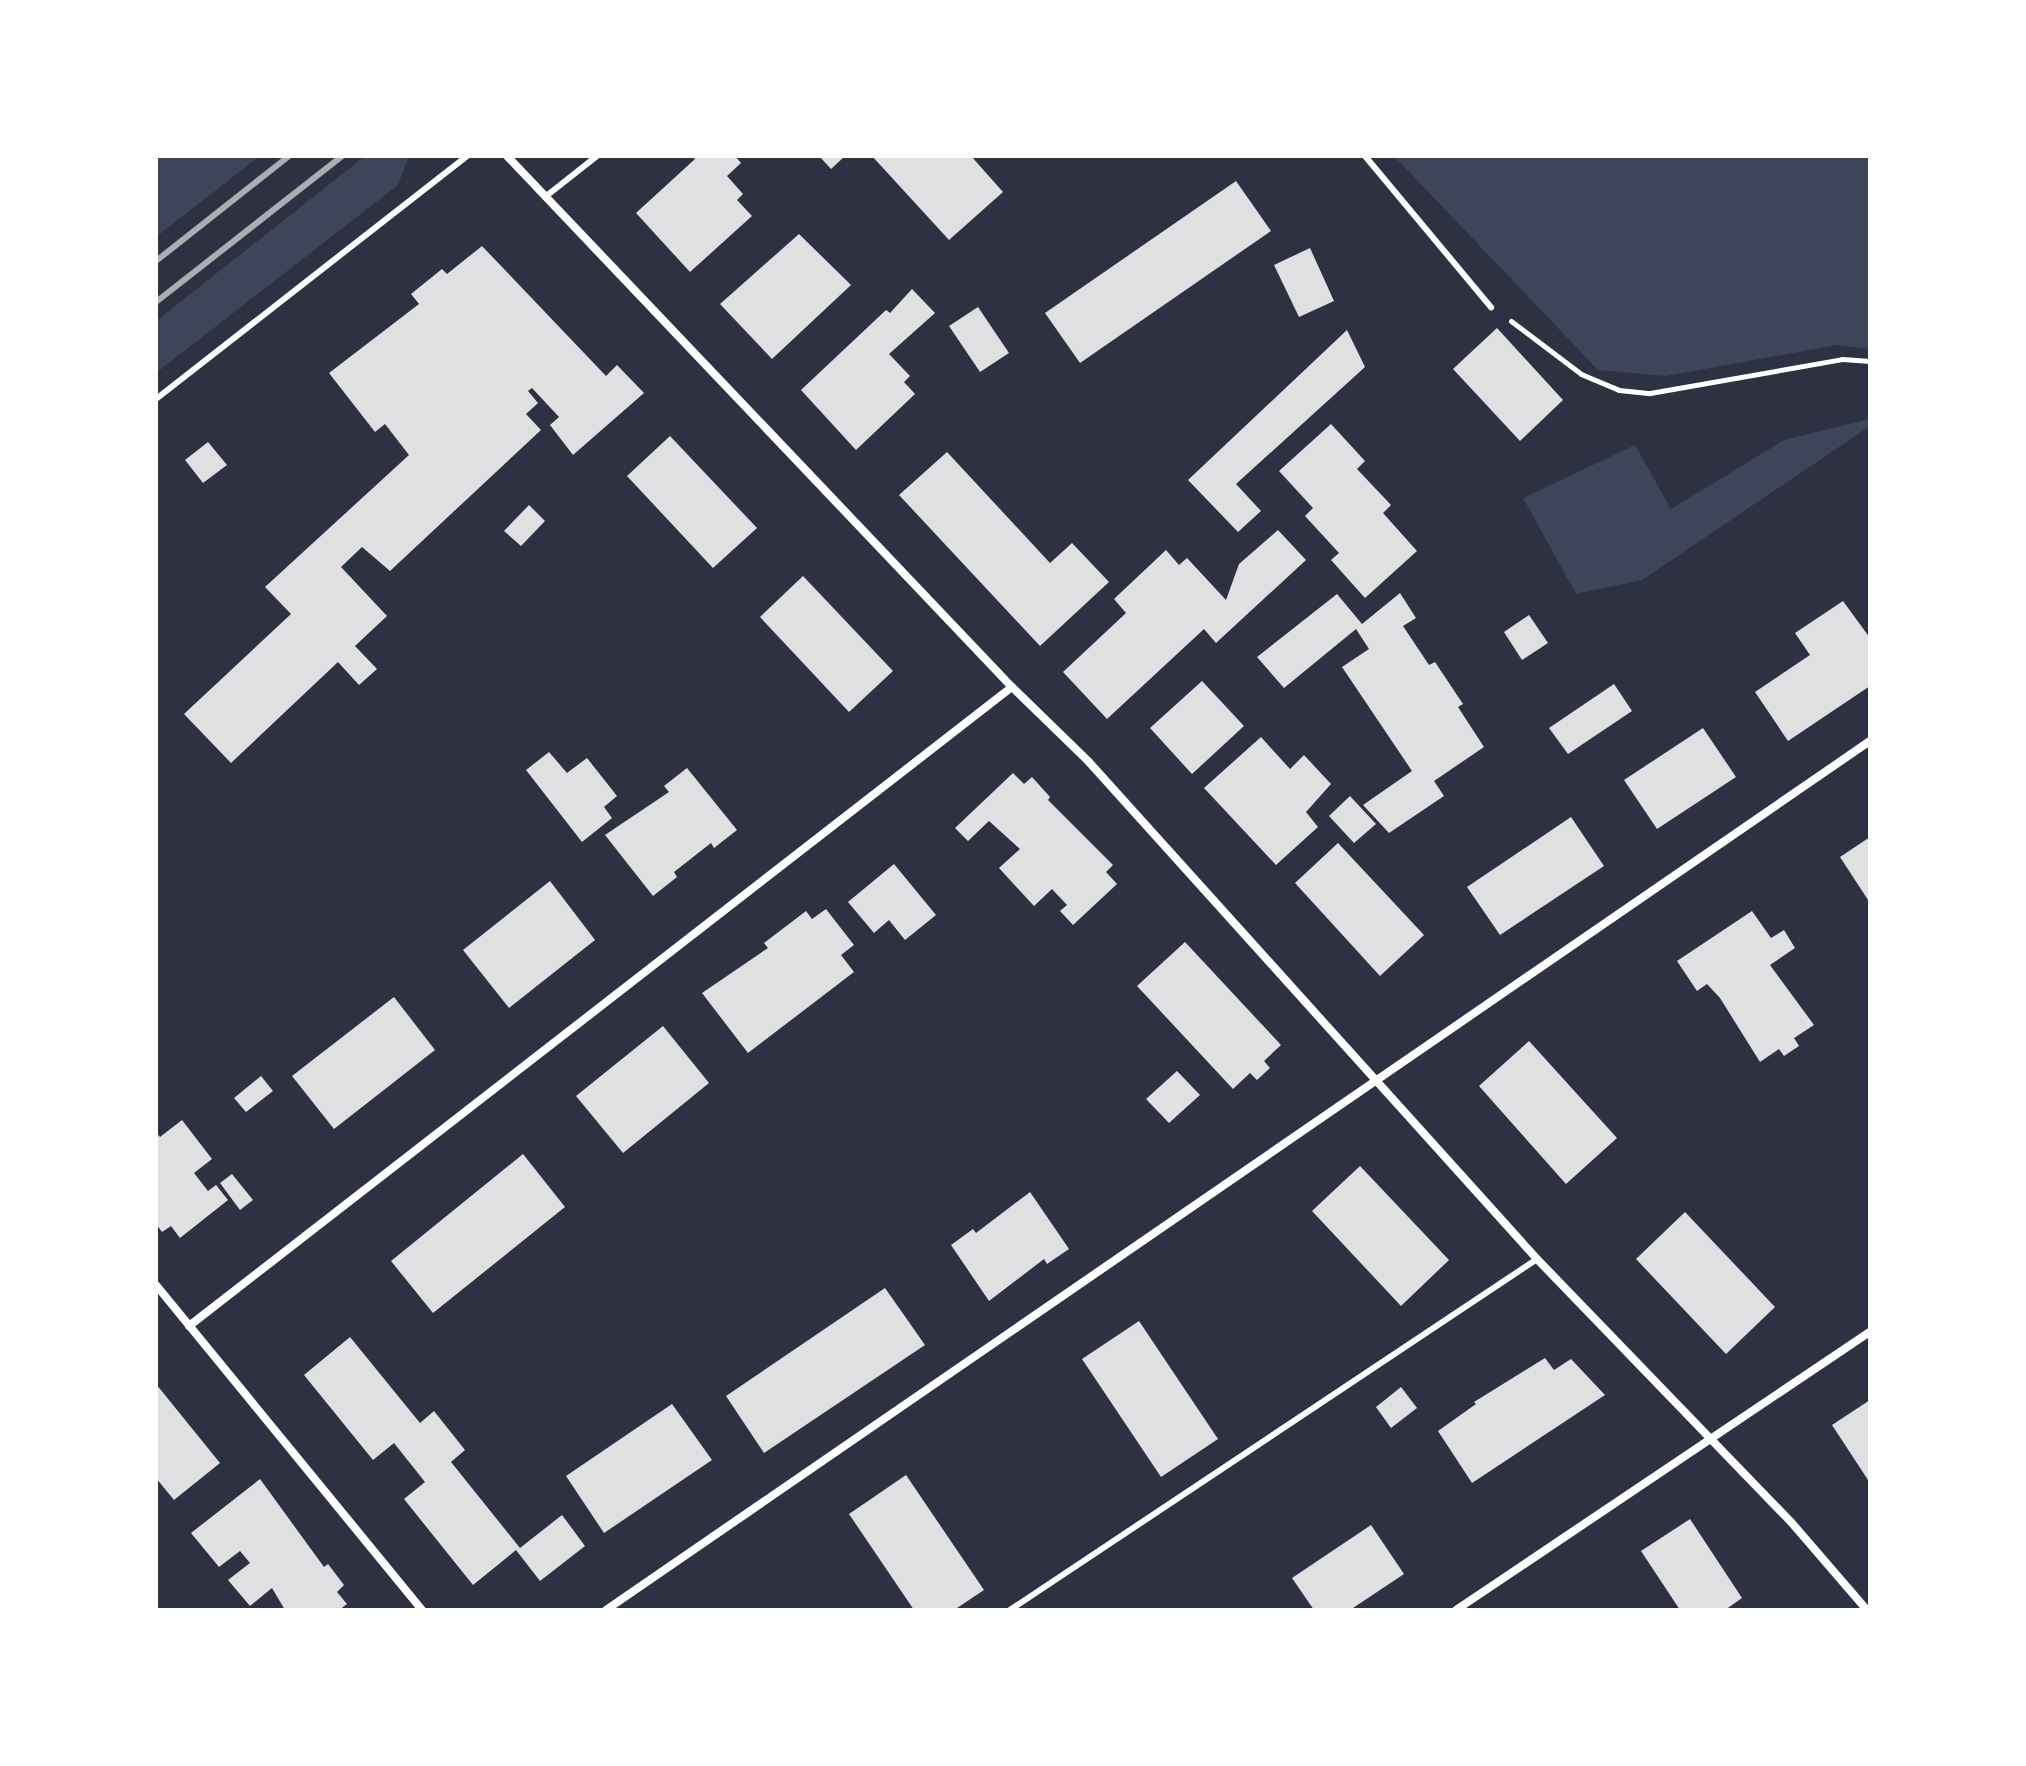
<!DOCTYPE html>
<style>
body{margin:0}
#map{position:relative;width:2026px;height:1766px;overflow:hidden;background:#2d3142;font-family:"Open Sans",sans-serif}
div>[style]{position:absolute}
.green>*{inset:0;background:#3c4559}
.building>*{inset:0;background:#e0e0e3}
.path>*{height:5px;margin:-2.5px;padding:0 2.5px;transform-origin:2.5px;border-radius:2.5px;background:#fff}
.service>*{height:6px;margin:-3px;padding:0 3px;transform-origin:3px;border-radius:3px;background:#fff}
.minor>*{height:8px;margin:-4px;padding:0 4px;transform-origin:4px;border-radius:4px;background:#fff}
.rail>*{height:6px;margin:-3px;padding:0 3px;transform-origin:3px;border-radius:3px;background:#abadb3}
span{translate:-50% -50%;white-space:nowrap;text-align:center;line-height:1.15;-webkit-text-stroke:6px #fff;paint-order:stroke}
.frame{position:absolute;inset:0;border:158px solid #fff;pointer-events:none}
</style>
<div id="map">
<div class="green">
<i style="clip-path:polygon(156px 156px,260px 156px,156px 237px)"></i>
<i style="clip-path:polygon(365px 156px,409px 156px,398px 185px,156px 373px,156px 321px)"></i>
<i style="clip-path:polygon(1394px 156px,1870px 156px,1870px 349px,1837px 345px,1666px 376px,1598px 370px)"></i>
<i style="clip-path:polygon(1870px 419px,1870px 426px,1642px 580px,1576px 594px,1523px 498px,1635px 445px,1671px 509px,1784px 440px)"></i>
</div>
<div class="building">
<i style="clip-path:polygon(692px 156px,735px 156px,741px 163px,727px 176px,743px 194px,737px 200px,752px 216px,690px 272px,636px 213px,695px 159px)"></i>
<i style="clip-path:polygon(819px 156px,845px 156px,831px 169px)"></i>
<i style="clip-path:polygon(872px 156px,971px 156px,1003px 192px,949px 240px)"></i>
<i style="clip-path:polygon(1236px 181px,1271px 231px,1080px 363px,1045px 313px)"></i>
<i style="clip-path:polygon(799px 234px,851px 285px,772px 359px,720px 304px)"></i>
<i style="clip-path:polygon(482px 246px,606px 376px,617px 365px,644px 393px,573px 455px,550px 425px,559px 417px,532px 388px,528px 391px,538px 403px,526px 414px,541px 430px,390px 571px,362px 547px,341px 567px,387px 616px,355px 646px,377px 669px,359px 685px,338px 662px,231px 763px,184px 714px,291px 614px,265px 587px,409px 455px,385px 424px,375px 432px,329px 373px,419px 304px,411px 294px,442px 269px,447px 274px)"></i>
<i style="clip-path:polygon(1310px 248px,1334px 301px,1299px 317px,1274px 265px)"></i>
<i style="clip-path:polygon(912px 289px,935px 313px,889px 354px,910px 376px,904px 382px,915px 394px,856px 450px,801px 390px,886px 310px,890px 313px)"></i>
<i style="clip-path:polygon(978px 307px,1009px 353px,980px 372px,949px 326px)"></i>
<i style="clip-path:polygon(1497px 328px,1563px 400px,1520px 441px,1453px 369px)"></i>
<i style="clip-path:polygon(1347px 330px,1365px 367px,1236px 484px,1261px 511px,1238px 532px,1188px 480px)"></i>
<i style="clip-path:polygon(1331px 424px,1365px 461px,1357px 469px,1391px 505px,1383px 513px,1417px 551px,1365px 598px,1331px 560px,1339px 553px,1305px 516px,1313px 508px,1279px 471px)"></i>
<i style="clip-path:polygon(670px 436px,757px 528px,713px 568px,627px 476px)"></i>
<i style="clip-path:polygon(208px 442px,227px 465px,203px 483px,185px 460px)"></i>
<i style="clip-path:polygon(947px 452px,1050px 563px,1072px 543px,1109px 582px,1040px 646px,899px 495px)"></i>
<i style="clip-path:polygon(529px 505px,545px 521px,521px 546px,504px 531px)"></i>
<i style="clip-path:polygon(1278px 530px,1306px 560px,1216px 643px,1204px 629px,1107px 719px,1063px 672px,1126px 613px,1114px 599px,1166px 550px,1179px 565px,1187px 558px,1226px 600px,1239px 564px)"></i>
<i style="clip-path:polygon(803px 576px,893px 671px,849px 712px,760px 617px)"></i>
<i style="clip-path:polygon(1400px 593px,1416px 618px,1403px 626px,1429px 665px,1435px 662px,1463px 704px,1458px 707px,1484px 747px,1434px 781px,1444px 796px,1389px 833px,1363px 805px,1412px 771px,1342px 667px,1369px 649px,1356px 629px,1284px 688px,1257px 657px,1337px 594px,1362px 624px)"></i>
<i style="clip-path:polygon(1843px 601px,1870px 638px,1870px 686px,1788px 741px,1755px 692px,1810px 655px,1795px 633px)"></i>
<i style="clip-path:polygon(1529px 615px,1548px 643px,1522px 660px,1504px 632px)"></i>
<i style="clip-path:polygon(1202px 681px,1244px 726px,1192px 774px,1150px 728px)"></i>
<i style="clip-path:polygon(1614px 684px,1632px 711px,1568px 754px,1549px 728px)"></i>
<i style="clip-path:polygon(1703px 728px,1736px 777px,1657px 829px,1624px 780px)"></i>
<i style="clip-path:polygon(1261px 737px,1290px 769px,1304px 755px,1331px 784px,1306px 812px,1318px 827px,1276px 865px,1204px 788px)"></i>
<i style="clip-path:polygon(549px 752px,567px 773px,587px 758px,617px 796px,604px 807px,612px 818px,582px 842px,526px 770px)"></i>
<i style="clip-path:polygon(687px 768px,737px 830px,714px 848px,711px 843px,674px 872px,677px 877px,653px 896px,605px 835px,669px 792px,664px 786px)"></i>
<i style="clip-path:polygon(1013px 773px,1024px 784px,1032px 777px,1050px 797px,1048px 800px,1113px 865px,1106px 872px,1117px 884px,1073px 925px,1060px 911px,1067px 905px,1052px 889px,1034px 906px,999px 868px,1020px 849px,989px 821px,968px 841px,955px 828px)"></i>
<i style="clip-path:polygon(1350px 796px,1376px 824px,1354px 843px,1329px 816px)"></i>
<i style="clip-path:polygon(1571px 817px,1604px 866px,1500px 935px,1467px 887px)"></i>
<i style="clip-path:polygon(1870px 837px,1870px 903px,1840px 857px)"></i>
<i style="clip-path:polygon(1338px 843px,1424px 935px,1380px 976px,1295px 883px)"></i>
<i style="clip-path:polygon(894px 864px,936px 915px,905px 940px,889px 920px,874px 933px,848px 902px)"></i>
<i style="clip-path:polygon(550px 881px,595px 940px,509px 1008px,463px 950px)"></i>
<i style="clip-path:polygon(826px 909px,854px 945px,841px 955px,854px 972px,748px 1053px,702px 993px,768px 948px,764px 943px,806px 911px,812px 919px)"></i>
<i style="clip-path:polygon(1752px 911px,1771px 938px,1784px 930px,1795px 948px,1770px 965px,1814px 1025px,1794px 1038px,1799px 1046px,1784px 1056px,1779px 1049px,1760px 1062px,1720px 998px,1707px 984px,1697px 991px,1677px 961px)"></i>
<i style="clip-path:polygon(1185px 942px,1281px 1045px,1264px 1061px,1270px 1068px,1257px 1080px,1250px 1073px,1233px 1089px,1137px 986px)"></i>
<i style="clip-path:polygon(394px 997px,435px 1050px,334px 1129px,292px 1076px)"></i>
<i style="clip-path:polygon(663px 1026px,709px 1083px,623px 1153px,576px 1096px)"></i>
<i style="clip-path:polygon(1529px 1041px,1617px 1138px,1566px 1184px,1479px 1086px)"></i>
<i style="clip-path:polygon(1177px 1071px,1200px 1095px,1169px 1123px,1146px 1099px)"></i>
<i style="clip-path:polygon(261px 1076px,273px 1091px,246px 1112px,234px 1098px)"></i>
<i style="clip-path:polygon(182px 1120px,212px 1159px,194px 1173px,208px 1191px,216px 1185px,228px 1200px,180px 1238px,171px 1226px,162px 1232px,156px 1224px,156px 1132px,160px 1137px)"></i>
<i style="clip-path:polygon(523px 1154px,565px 1207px,433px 1313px,391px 1261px)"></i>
<i style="clip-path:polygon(1360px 1166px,1449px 1260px,1401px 1306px,1312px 1211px)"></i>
<i style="clip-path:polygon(232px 1174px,253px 1200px,240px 1210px,220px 1183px)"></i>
<i style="clip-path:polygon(1030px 1192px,1069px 1249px,1047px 1264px,1044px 1259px,989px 1301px,951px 1245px,973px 1229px,976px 1233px)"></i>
<i style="clip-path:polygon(1685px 1212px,1775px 1307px,1726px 1354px,1636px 1259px)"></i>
<i style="clip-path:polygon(885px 1288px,925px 1345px,764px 1453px,726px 1396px)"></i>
<i style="clip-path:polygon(1139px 1321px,1218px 1439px,1161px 1477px,1082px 1359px)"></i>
<i style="clip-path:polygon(350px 1337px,420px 1423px,434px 1411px,465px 1450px,451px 1462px,520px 1548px,562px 1515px,585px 1546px,540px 1581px,516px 1550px,473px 1585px,404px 1499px,425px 1482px,394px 1443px,373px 1460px,304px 1375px)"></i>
<i style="clip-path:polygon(1545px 1358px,1554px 1370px,1571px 1359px,1605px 1395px,1472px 1483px,1438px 1431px,1476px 1404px,1474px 1402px)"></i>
<i style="clip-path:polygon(156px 1384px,220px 1463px,174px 1500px,156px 1478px)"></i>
<i style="clip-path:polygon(1401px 1387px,1417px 1408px,1391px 1428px,1376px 1407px)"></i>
<i style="clip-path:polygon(1870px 1400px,1870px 1483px,1832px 1425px)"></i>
<i style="clip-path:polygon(672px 1404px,712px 1460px,604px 1533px,566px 1476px)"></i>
<i style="clip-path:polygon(906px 1475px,984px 1590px,954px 1610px,914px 1610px,849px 1514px)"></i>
<i style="clip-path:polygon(260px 1479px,324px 1567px,328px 1564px,344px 1585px,337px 1592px,347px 1604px,339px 1610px,285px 1610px,272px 1588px,250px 1606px,228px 1580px,250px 1563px,240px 1551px,219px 1567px,191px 1533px)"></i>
<i style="clip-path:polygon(1690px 1519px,1742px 1598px,1725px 1610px,1680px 1610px,1641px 1551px)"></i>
<i style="clip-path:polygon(1371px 1525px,1404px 1574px,1350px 1610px,1314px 1610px,1292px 1578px)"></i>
</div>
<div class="path">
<i style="left:1511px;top:321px;width:88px;rotate:37.1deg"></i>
<i style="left:1581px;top:374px;width:41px;rotate:22.8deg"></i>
<i style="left:1619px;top:390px;width:31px;rotate:6deg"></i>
<i style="left:1650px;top:393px;width:195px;rotate:-10deg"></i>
<i style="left:1842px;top:359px;width:28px;rotate:4deg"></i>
</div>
<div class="service">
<i style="left:1365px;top:156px;width:197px;rotate:50.2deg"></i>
<i style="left:545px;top:197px;width:66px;rotate:-38.3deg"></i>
<i style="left:156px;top:399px;width:395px;rotate:-38deg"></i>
<i style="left:1010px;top:1610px;width:633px;rotate:-33.66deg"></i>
</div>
<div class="minor">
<i style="left:507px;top:156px;width:733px;rotate:46.44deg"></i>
<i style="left:1012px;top:687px;width:107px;rotate:44.2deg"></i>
<i style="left:1089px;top:762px;width:669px;rotate:47.97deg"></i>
<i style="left:1537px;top:1259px;width:366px;rotate:46deg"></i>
<i style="left:1791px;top:1522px;width:116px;rotate:49.2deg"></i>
<i style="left:156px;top:1285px;width:420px;rotate:50.7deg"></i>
<i style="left:189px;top:1326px;width:1042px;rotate:-37.83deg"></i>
<i style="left:606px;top:1610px;width:1534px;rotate:-34.51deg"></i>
<i style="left:1456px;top:1610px;width:499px;rotate:-33.9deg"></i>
</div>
<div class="rail">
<i style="left:156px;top:261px;width:169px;rotate:-38.3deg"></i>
<i style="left:156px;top:302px;width:236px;rotate:-38.1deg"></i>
</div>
<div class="frame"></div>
</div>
